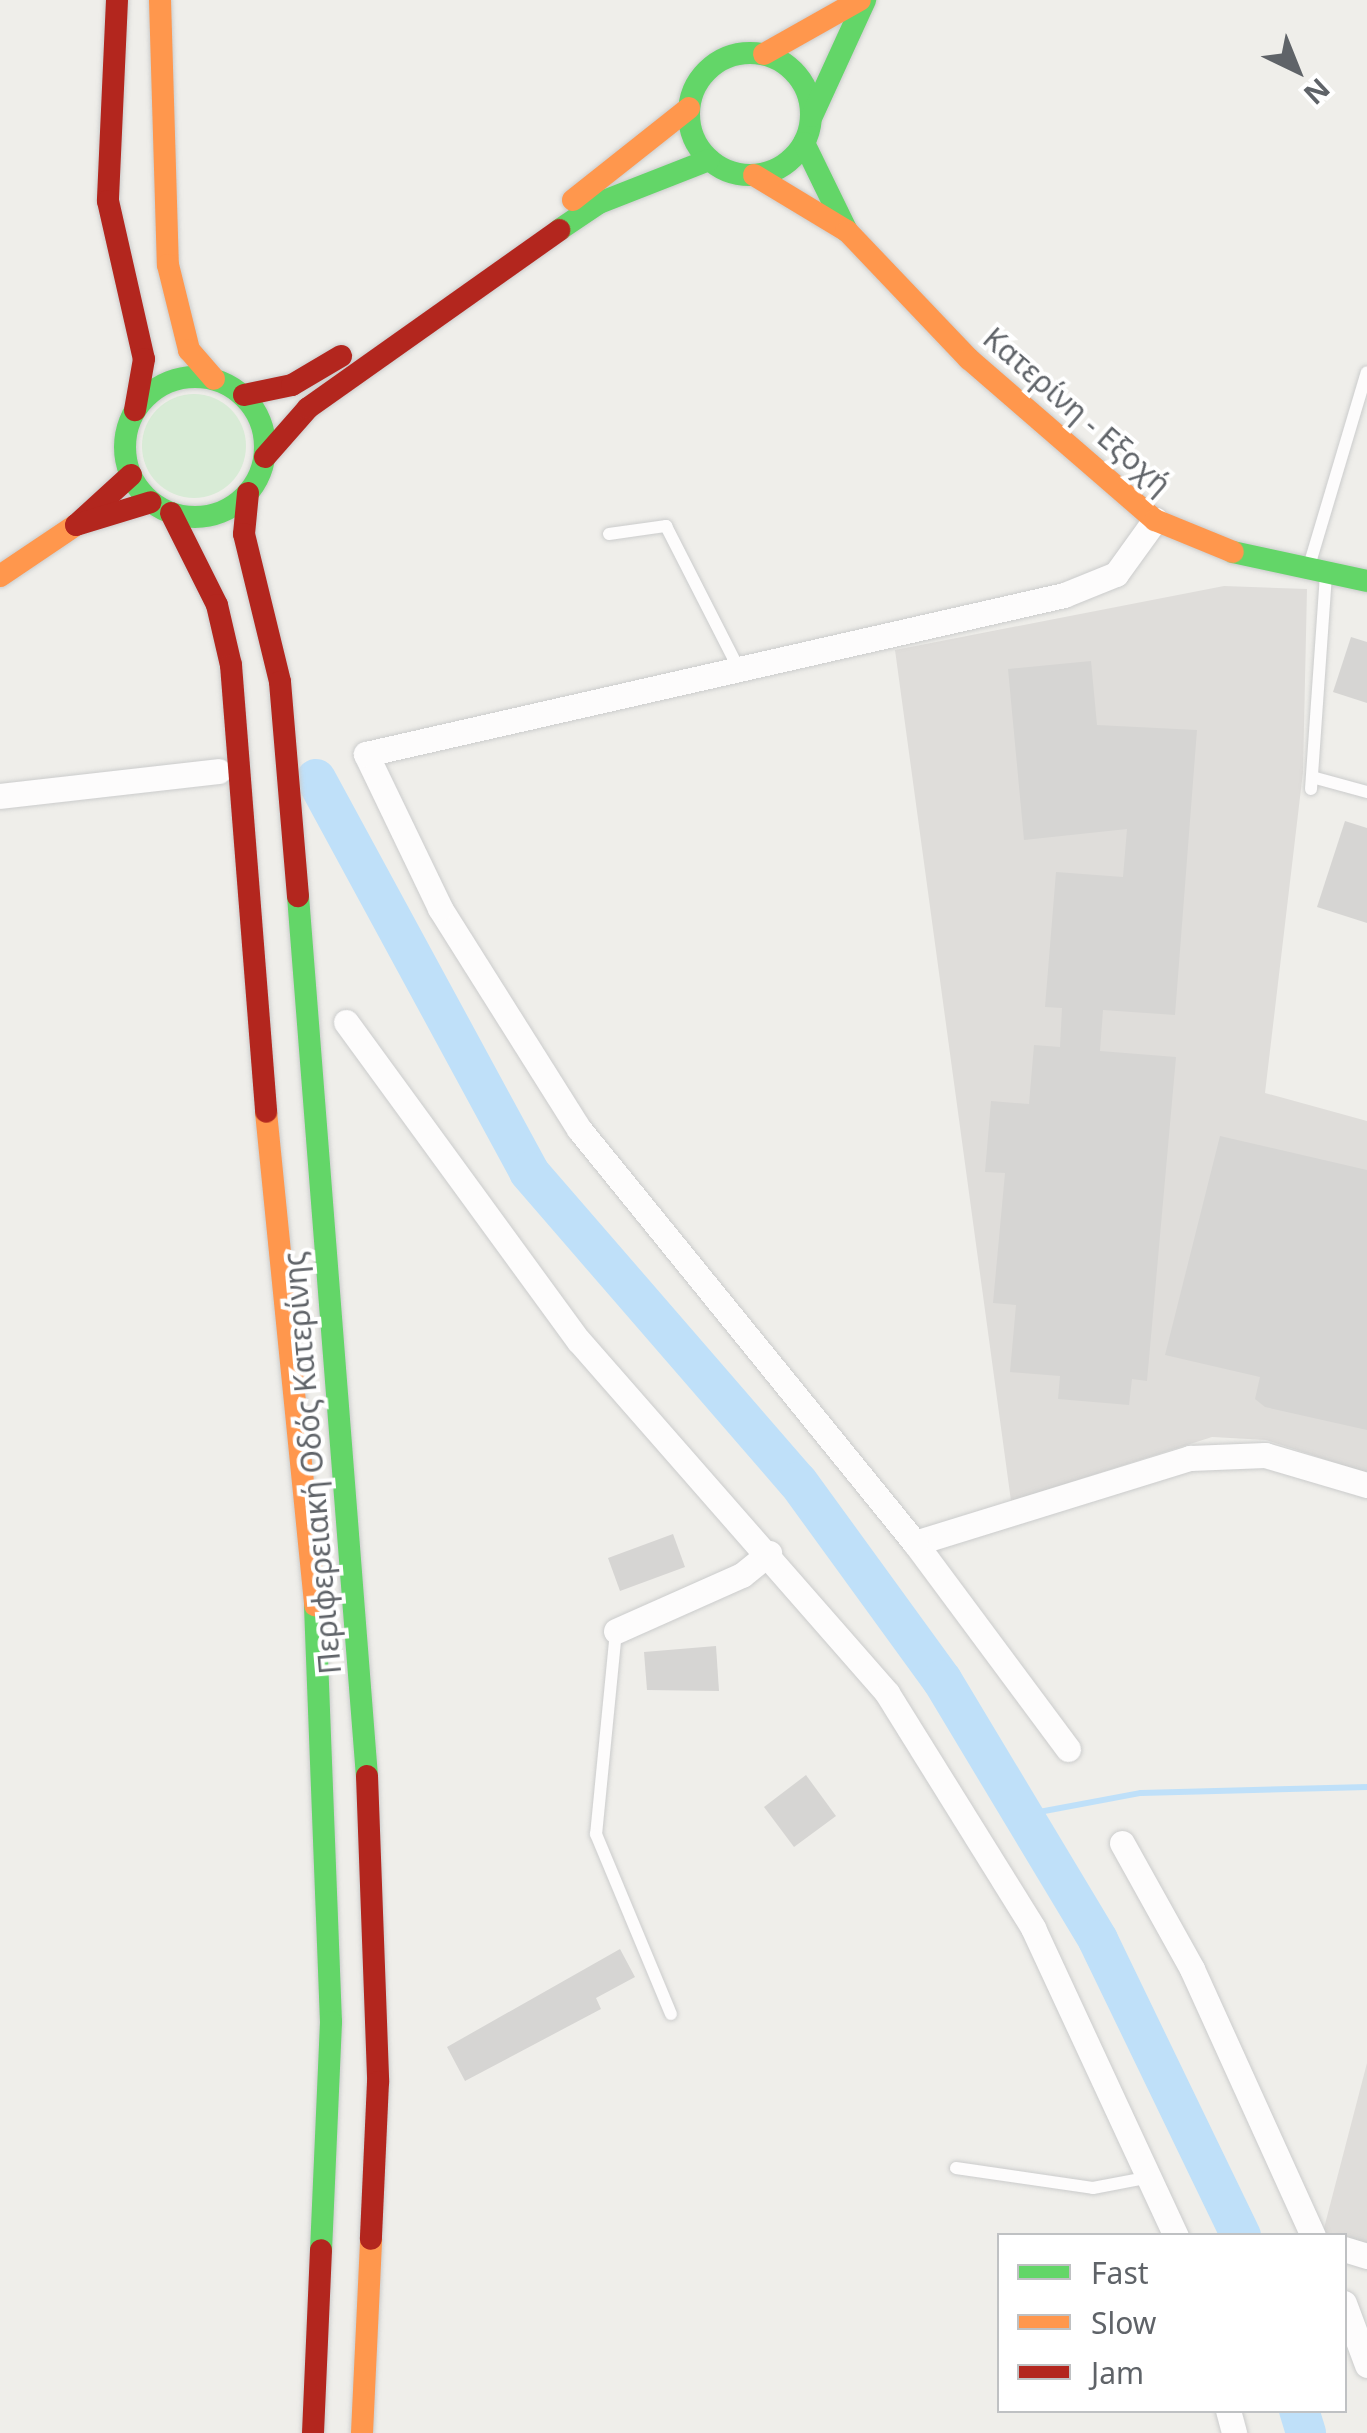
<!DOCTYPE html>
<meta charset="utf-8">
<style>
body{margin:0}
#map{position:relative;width:1367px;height:2433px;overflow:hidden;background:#efeeea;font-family:"Noto Sans",sans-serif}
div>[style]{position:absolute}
.industrial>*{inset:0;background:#dfddda}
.green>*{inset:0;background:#d8ebd6}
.round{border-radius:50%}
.stream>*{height:6px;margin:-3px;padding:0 3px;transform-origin:3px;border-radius:3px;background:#bfe0f9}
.river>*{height:40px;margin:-20px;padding:0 20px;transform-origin:20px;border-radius:20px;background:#bfe0f9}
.building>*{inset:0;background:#d6d5d3}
.roads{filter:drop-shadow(0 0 2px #cbcccc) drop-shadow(0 0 2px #cbcccc)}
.lane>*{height:12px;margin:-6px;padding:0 6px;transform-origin:6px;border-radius:6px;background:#fdfcfc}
.street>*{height:25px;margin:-12.5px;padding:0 12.5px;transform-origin:12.5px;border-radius:12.5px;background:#fdfcfc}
.fast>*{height:22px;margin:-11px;padding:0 11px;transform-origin:11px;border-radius:11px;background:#63d668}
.fast>.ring{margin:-11px;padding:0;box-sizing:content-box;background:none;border:22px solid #63d668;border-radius:50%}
.slow>*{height:22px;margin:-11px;padding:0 11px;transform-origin:11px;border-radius:11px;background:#ff974d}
.jam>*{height:22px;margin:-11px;padding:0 11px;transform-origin:11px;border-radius:11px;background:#b3261e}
span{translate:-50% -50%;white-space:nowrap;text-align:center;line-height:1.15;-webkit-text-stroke:8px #fff;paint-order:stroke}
.street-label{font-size:30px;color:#5f6368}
.legend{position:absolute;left:997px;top:2233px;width:350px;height:180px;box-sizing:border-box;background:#fff;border:2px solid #bfc1c3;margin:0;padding:12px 18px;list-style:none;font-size:30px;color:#5f6368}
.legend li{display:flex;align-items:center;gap:20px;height:50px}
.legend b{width:50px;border:2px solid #bfc1c3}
.north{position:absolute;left:1247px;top:20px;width:100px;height:100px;-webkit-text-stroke:8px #fff;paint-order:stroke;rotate:137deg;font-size:28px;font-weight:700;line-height:40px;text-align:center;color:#5f6368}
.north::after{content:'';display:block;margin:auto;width:35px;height:45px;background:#5f6368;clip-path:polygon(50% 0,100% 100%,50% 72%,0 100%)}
</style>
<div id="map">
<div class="industrial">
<i style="clip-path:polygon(1224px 586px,1307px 589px,1303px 772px,1265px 1093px,1367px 1121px,1367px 1473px,1266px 1440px,1212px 1437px,1011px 1501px,895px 650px)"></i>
<i style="clip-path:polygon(1367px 2063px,1367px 2243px,1323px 2232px)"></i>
</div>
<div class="green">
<i class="round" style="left:142px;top:394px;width:104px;height:104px"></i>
</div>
<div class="stream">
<i style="left:1023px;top:1815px;width:120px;rotate:-10.6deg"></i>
<i style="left:1141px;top:1793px;width:226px;rotate:-1.5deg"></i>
</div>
<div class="river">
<i style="left:316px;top:779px;width:447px;rotate:61.5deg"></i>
<i style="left:529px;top:1172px;width:410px;rotate:49.1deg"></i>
<i style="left:798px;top:1482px;width:245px;rotate:54deg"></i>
<i style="left:942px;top:1680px;width:303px;rotate:59deg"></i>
<i style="left:1098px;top:1940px;width:329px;rotate:64.2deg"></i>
<i style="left:1299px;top:2410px;width:24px;rotate:73deg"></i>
</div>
<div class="building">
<i style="clip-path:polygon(1351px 637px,1367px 642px,1367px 703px,1333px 692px)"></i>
<i style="clip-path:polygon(1091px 661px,1097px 725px,1197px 730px,1175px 1015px,1103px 1010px,1100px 1051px,1176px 1057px,1147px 1381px,1132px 1379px,1129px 1405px,1058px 1399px,1060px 1376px,1010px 1372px,1016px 1305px,993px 1303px,1005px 1173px,985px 1172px,991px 1101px,1029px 1104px,1034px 1045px,1060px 1047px,1062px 1008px,1045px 1007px,1056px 872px,1123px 877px,1127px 829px,1024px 840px,1008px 669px)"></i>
<i style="clip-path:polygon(1345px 821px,1367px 828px,1367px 923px,1317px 907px)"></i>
<i style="clip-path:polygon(1220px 1136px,1367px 1170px,1367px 1430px,1265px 1407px,1255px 1399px,1260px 1377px,1165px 1355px)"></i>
<i style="clip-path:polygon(673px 1534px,685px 1567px,620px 1591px,608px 1558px)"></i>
<i style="clip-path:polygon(716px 1646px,719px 1691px,647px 1690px,644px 1652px)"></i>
<i style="clip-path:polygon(806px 1775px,836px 1816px,794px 1847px,764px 1807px)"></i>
<i style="clip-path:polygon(620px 1949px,635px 1977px,596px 1998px,601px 2009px,465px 2081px,447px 2047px)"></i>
</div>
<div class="roads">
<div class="lane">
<i style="left:609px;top:534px;width:58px;rotate:-8deg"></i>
<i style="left:666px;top:526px;width:163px;rotate:63deg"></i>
<i style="left:1309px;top:566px;width:202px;rotate:-73.4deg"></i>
<i style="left:1312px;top:777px;width:57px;rotate:15.3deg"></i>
<i style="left:1311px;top:789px;width:214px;rotate:-86deg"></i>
<i style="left:616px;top:1631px;width:204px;rotate:95.6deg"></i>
<i style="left:596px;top:1834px;width:195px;rotate:67.4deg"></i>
<i style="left:956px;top:2168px;width:138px;rotate:8.3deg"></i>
<i style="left:1093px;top:2188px;width:58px;rotate:-10.9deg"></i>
</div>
<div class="street">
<i style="left:0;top:796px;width:220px;rotate:-6.5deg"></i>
<i style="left:346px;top:1022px;width:395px;rotate:53.9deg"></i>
<i style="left:579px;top:1341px;width:468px;rotate:48.8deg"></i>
<i style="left:887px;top:1693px;width:277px;rotate:58.1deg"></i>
<i style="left:1033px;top:1928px;width:340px;rotate:65.1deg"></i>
<i style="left:915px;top:1543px;width:288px;rotate:-17.2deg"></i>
<i style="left:1190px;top:1458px;width:75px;rotate:-2.3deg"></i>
<i style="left:1265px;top:1455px;width:106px;rotate:16.4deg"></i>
<i style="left:616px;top:1631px;width:138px;rotate:-24deg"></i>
<i style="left:742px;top:1575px;width:35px;rotate:-39deg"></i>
<i style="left:1068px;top:1749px;width:257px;rotate:-126.6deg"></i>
<i style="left:915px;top:1543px;width:533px;rotate:-129.06deg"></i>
<i style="left:579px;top:1129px;width:261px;rotate:-122.2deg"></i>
<i style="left:440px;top:908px;width:171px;rotate:-115.7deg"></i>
<i style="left:366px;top:754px;width:716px;rotate:-12.83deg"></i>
<i style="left:1064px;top:595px;width:56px;rotate:-22deg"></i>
<i style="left:1116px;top:574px;width:67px;rotate:-54.2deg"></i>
<i style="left:1122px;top:1843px;width:144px;rotate:60.9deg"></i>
<i style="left:1192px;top:1969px;width:293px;rotate:65.6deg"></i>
<i style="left:1344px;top:2249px;width:24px;rotate:17deg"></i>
<i style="left:1344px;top:2303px;width:66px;rotate:69.6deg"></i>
<i style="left:1228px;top:2410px;width:24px;rotate:75deg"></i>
</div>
<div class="fast">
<i class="ring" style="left:689px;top:53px;width:100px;height:100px"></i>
<i style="left:812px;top:116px;width:128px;rotate:-65.4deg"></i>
<i style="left:804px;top:143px;width:98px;rotate:64deg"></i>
<i style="left:559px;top:230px;width:48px;rotate:-34deg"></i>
<i style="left:599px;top:203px;width:118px;rotate:-21.4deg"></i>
<i class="ring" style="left:125px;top:377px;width:118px;height:118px"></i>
<i style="left:1233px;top:552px;width:137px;rotate:12.2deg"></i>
<i style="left:298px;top:896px;width:883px;rotate:85.52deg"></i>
<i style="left:315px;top:1606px;width:416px;rotate:87.8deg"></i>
<i style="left:331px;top:2022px;width:228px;rotate:92.5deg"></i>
</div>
<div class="slow">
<i style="left:160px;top:0;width:265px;rotate:88.3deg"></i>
<i style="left:168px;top:265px;width:88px;rotate:76.1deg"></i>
<i style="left:189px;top:350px;width:38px;rotate:49deg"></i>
<i style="left:764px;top:54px;width:110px;rotate:-29.4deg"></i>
<i style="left:754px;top:175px;width:109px;rotate:31.1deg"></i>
<i style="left:847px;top:231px;width:177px;rotate:46.4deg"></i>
<i style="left:969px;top:359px;width:246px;rotate:40.9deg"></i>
<i style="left:1155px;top:520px;width:84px;rotate:22.3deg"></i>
<i style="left:573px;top:200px;width:148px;rotate:-38.4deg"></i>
<i style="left:0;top:576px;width:92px;rotate:-33.9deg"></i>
<i style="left:266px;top:1112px;width:496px;rotate:84.3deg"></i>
<i style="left:362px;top:2433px;width:194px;rotate:-87.3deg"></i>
</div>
<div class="jam">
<i style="left:117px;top:0;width:201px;rotate:92.6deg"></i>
<i style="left:108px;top:201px;width:162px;rotate:77.2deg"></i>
<i style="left:144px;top:359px;width:52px;rotate:100deg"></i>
<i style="left:244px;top:395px;width:49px;rotate:-11.8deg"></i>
<i style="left:292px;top:385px;width:57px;rotate:-30.6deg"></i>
<i style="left:265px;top:457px;width:65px;rotate:-48.7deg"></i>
<i style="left:308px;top:408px;width:308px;rotate:-35.3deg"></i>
<i style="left:131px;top:475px;width:74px;rotate:137.7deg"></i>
<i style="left:76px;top:525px;width:78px;rotate:-17deg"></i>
<i style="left:248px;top:493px;width:41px;rotate:95.6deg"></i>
<i style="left:244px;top:534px;width:152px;rotate:76.3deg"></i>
<i style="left:280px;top:682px;width:215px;rotate:85.2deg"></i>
<i style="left:171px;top:513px;width:103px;rotate:63.4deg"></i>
<i style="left:217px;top:605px;width:62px;rotate:76.9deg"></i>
<i style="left:231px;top:665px;width:448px;rotate:85.5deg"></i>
<i style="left:367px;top:1776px;width:306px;rotate:87.9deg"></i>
<i style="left:378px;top:2082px;width:157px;rotate:92.6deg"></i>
<i style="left:313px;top:2433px;width:183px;rotate:-87.5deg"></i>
</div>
</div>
<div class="street-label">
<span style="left:1077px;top:411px;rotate:41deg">Κατερίνη - Εξοχή</span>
<span style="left:312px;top:1463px;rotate:-95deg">Περιφερειακή Οδός Κατερίνης</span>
</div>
<ul class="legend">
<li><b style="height:12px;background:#63d668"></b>Fast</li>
<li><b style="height:12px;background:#ff974d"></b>Slow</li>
<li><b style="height:12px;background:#b3261e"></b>Jam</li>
</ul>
<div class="north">N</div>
</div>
